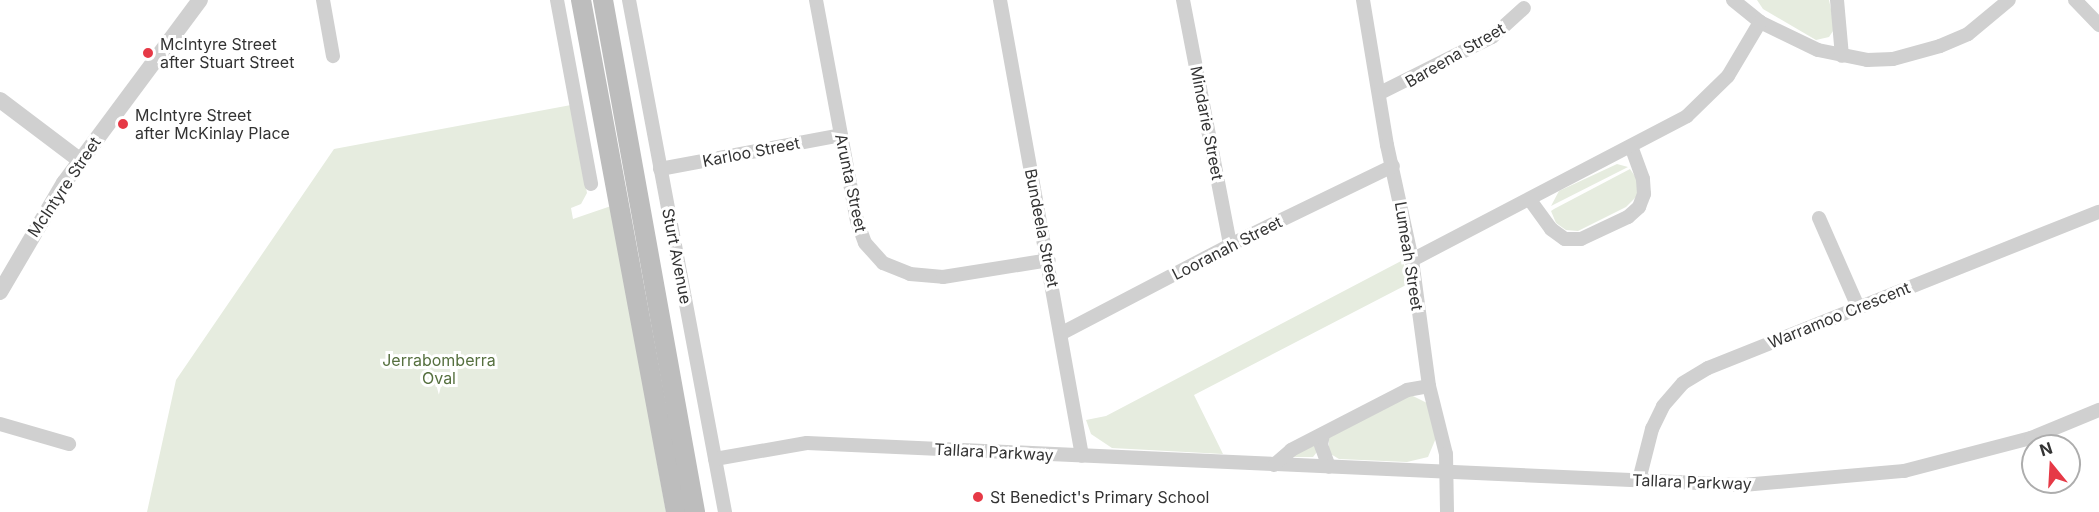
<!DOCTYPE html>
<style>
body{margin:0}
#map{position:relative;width:2099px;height:512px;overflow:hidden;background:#fff;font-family:Inter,sans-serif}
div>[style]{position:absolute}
.green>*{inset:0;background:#e6ecdf}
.minor>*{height:14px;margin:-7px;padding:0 7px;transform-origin:7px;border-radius:7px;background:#d0d0d0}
.tertiary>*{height:16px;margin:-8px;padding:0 8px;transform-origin:8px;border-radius:8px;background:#d0d0d0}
.secondary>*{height:20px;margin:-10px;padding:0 10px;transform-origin:10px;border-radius:10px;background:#bdbdbd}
.dots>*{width:16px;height:16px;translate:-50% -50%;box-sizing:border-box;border:3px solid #fff;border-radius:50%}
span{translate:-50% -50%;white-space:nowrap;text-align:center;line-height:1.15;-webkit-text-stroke:6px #fff;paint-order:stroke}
.poi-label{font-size:16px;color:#333}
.left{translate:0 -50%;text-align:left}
.street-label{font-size:16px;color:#333}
.park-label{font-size:16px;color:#56703f}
.north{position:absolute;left:2021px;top:434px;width:60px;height:60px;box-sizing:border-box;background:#fff;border:2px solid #adadad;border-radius:50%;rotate:342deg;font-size:16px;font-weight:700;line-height:24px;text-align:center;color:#333}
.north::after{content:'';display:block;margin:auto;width:21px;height:27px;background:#e63946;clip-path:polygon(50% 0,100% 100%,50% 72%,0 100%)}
</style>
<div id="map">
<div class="green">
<i style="clip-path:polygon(1757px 0,1829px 0,1835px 28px,1829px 37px,1816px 40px,1763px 9px)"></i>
<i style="clip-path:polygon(571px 105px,587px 193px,581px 204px,571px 208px,573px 219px,611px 206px,666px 512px,147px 512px,176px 380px,334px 149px)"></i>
<i style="clip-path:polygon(1617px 164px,1628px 167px,1551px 206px,1559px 191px)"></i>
<i style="clip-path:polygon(1630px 169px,1639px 182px,1637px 196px,1626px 207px,1578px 231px,1566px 230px,1556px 223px,1551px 211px,1554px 209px)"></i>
<i style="clip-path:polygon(1403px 260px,1408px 284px,1194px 395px,1223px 454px,1112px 448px,1091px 434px,1086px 420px,1106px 416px)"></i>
<i style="clip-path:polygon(1411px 395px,1427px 403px,1436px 438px,1428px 457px,1407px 462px,1339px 459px,1329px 453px,1329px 436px)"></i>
<i style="clip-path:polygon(1316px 441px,1317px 452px,1313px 457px,1293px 457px,1292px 454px)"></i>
</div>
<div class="minor">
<i style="left:323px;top:0;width:57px;rotate:79.9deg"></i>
<i style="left:557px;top:0;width:187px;rotate:79.5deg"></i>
<i style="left:629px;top:0;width:521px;rotate:79.38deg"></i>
<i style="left:816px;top:0;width:225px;rotate:79.5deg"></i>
<i style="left:857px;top:221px;width:23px;rotate:70deg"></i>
<i style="left:865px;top:243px;width:27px;rotate:48deg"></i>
<i style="left:883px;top:263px;width:29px;rotate:22deg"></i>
<i style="left:910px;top:274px;width:33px;rotate:5deg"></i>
<i style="left:943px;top:277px;width:107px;rotate:-9.1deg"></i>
<i style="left:1000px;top:0;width:463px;rotate:79.8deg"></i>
<i style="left:1183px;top:0;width:249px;rotate:79.1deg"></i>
<i style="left:1363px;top:0;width:147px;rotate:80.6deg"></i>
<i style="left:1387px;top:145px;width:118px;rotate:77.7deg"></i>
<i style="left:1412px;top:260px;width:127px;rotate:82.3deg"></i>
<i style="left:1429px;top:386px;width:70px;rotate:76deg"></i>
<i style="left:1446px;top:454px;width:58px;rotate:89deg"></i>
<i style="left:1733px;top:0;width:35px;rotate:39deg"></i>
<i style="left:1760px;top:22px;width:64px;rotate:25.8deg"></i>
<i style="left:1818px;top:50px;width:50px;rotate:11.5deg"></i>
<i style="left:1867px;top:60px;width:26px;rotate:-2deg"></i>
<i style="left:1893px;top:59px;width:49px;rotate:-15.5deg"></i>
<i style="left:1940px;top:46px;width:30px;rotate:-23deg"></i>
<i style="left:1968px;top:34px;width:53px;rotate:-39.7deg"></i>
<i style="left:1837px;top:0;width:56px;rotate:84.9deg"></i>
<i style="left:2075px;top:0;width:35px;rotate:46deg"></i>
<i style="left:1380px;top:93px;width:125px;rotate:-26.6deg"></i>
<i style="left:1492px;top:37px;width:43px;rotate:-42.2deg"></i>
<i style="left:660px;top:169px;width:184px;rotate:-10.6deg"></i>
<i style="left:1530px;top:200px;width:36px;rotate:54deg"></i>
<i style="left:1551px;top:229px;width:17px;rotate:36deg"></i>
<i style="left:1565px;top:239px;width:16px"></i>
<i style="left:1581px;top:239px;width:52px;rotate:-25.1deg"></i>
<i style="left:1628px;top:217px;width:15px;rotate:-42deg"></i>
<i style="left:1639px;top:207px;width:14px;rotate:-69deg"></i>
<i style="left:1644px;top:194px;width:15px;rotate:-94deg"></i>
<i style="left:1643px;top:179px;width:35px;rotate:-110deg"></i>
<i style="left:1819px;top:218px;width:97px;rotate:66.3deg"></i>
<i style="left:1412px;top:260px;width:310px;rotate:-27.6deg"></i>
<i style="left:1687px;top:116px;width:57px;rotate:-44.3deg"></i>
<i style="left:1728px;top:76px;width:63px;rotate:-59.3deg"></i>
<i style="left:1062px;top:333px;width:190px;rotate:-27.6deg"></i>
<i style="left:1230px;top:245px;width:181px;rotate:-25.9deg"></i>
<i style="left:0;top:424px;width:72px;rotate:16.2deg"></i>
<i style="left:1323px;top:434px;width:11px;rotate:100deg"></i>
<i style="left:1321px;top:445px;width:23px;rotate:70deg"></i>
<i style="left:715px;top:459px;width:93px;rotate:-9.9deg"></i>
<i style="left:807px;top:443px;width:937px;rotate:2.57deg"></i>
<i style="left:1743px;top:485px;width:162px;rotate:-5deg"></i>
<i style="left:1904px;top:471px;width:131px;rotate:-14.6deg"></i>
<i style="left:2031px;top:438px;width:74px;rotate:-22.4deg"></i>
<i style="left:1274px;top:465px;width:23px;rotate:-41deg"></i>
<i style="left:1291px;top:450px;width:131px;rotate:-27.3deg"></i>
<i style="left:1407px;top:390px;width:22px;rotate:-10deg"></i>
<i style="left:1639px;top:480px;width:53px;rotate:-75.7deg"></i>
<i style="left:1652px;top:429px;width:25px;rotate:-64deg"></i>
<i style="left:1663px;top:406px;width:30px;rotate:-49deg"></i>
<i style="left:1683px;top:383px;width:29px;rotate:-31deg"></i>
<i style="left:1708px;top:368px;width:421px;rotate:-21.8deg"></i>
</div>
<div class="tertiary">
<i style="left:0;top:100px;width:101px;rotate:37deg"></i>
<i style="left:0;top:292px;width:126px;rotate:-59.6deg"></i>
<i style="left:64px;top:183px;width:228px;rotate:-53.4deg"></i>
</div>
<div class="secondary">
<i style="left:581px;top:0;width:521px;rotate:79.49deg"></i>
<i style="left:603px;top:0;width:520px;rotate:79.81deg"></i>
</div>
<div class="dots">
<i style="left:148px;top:53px;background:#e63946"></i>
<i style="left:123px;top:124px;background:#e63946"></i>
<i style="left:978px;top:497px;background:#e63946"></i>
</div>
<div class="poi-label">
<span class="left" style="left:160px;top:53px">McIntyre Street<br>after Stuart Street</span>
<span class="left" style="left:135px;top:124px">McIntyre Street<br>after McKinlay Place</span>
<span class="left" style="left:990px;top:497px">St Benedict's Primary School</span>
</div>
<div class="street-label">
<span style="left:1455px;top:55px;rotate:-30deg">Bareena Street</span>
<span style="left:1207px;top:123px;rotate:79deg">Mindarie Street</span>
<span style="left:751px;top:152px;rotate:-11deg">Karloo Street</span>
<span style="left:851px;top:183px;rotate:78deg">Arunta Street</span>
<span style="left:64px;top:187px;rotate:-56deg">McIntyre Street</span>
<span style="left:1042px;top:228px;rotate:79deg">Bundeela Street</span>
<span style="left:1227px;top:248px;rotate:-27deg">Looranah Street</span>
<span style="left:677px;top:256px;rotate:79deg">Sturt Avenue</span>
<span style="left:1409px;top:256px;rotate:81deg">Lumeah Street</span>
<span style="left:1839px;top:315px;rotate:-22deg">Warramoo Crescent</span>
<span style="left:994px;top:452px;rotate:3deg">Tallara Parkway</span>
<span style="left:1692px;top:482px;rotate:2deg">Tallara Parkway</span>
</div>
<div class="park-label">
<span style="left:439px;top:369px">Jerrabomberra<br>Oval</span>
</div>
<div class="north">N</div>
</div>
